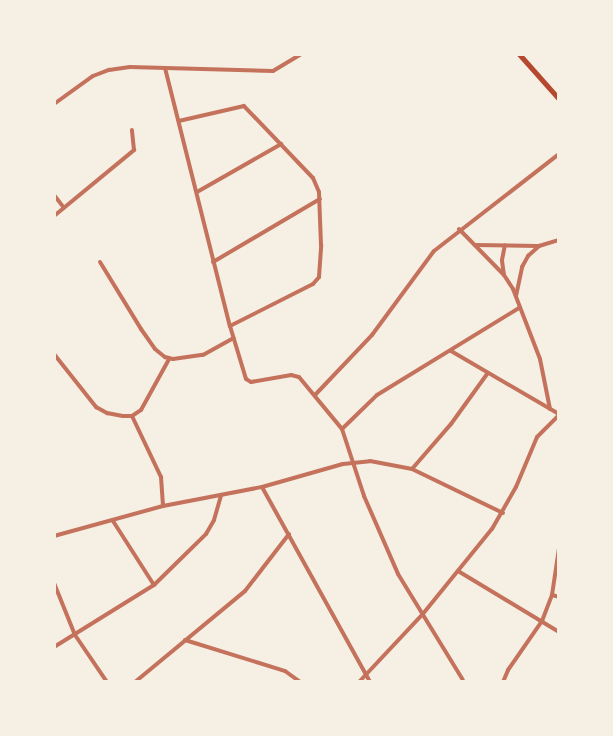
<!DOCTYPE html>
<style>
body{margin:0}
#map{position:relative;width:613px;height:736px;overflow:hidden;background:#f6efe4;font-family:"Work Sans",sans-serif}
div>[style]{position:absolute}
.minor>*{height:4px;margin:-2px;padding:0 2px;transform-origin:2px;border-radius:2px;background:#c5725c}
.secondary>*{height:5px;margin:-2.5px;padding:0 2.5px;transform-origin:2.5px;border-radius:2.5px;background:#b5482f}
span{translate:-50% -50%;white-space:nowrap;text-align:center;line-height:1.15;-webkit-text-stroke:6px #f6efe4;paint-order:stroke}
.frame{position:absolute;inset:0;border:56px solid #f6efe4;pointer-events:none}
</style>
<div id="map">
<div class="minor">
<i style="left:165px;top:68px;width:266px;rotate:75.9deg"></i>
<i style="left:230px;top:326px;width:93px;rotate:-26.8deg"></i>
<i style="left:313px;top:284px;width:9px;rotate:-49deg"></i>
<i style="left:319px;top:277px;width:32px;rotate:-86deg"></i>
<i style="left:321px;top:245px;width:53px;rotate:-92.2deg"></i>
<i style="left:319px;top:192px;width:15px;rotate:-113deg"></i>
<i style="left:313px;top:178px;width:100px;rotate:-133.8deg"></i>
<i style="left:244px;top:106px;width:67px;rotate:167deg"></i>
<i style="left:54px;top:104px;width:48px;rotate:-35.7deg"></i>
<i style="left:93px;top:76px;width:17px;rotate:-21deg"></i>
<i style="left:109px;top:70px;width:21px;rotate:-8deg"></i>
<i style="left:130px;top:67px;width:143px;rotate:1.6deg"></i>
<i style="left:273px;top:71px;width:33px;rotate:-31deg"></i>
<i style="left:197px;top:192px;width:97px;rotate:-29.7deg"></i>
<i style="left:54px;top:195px;width:16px;rotate:52deg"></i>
<i style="left:54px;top:216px;width:104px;rotate:-39.5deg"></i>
<i style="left:134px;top:150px;width:20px;rotate:-96deg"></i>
<i style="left:459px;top:229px;width:64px;rotate:45.6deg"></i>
<i style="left:504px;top:275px;width:17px;rotate:57deg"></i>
<i style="left:513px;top:289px;width:75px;rotate:68.9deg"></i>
<i style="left:540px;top:359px;width:51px;rotate:78.7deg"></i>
<i style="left:475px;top:245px;width:63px;rotate:0.9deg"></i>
<i style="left:100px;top:262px;width:79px;rotate:58.5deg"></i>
<i style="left:141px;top:329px;width:24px;rotate:55deg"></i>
<i style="left:155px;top:349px;width:13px;rotate:39deg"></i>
<i style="left:165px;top:357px;width:8px;rotate:14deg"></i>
<i style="left:173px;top:359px;width:30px;rotate:-8deg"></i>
<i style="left:203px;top:355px;width:35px;rotate:-29deg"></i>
<i style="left:213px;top:262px;width:124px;rotate:-30.5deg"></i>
<i style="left:504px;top:275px;width:15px;rotate:-98deg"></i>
<i style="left:502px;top:260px;width:15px;rotate:-79deg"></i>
<i style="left:516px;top:296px;width:30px;rotate:-78deg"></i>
<i style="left:522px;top:267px;width:13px;rotate:-61deg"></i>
<i style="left:528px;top:256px;width:15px;rotate:-42deg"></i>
<i style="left:539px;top:246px;width:21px;rotate:-17deg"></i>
<i style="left:230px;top:326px;width:55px;rotate:73.2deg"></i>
<i style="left:246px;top:379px;width:6px;rotate:31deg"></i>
<i style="left:251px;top:382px;width:41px;rotate:-9.9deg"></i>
<i style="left:291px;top:375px;width:8px;rotate:14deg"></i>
<i style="left:299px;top:377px;width:67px;rotate:50.4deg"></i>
<i style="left:342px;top:429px;width:71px;rotate:71.8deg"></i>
<i style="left:364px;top:496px;width:85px;rotate:66.4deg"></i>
<i style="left:398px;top:574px;width:124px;rotate:58.5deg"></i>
<i style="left:451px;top:351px;width:125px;rotate:30.3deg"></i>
<i style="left:54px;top:354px;width:68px;rotate:51.6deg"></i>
<i style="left:96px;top:407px;width:13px;rotate:29deg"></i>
<i style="left:107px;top:413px;width:16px;rotate:11deg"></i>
<i style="left:123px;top:416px;width:9px"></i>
<i style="left:132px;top:416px;width:11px;rotate:-34deg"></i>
<i style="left:141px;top:410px;width:58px;rotate:-61.2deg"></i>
<i style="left:315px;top:395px;width:83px;rotate:-46.5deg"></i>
<i style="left:372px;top:335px;width:104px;rotate:-53.6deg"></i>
<i style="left:434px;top:251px;width:158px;rotate:-37.8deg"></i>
<i style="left:132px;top:416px;width:68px;rotate:64.6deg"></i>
<i style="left:161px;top:477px;width:29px;rotate:86deg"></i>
<i style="left:342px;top:429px;width:49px;rotate:-44.2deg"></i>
<i style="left:377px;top:395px;width:167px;rotate:-31.5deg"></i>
<i style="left:412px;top:469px;width:60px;rotate:-49.1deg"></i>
<i style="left:451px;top:424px;width:62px;rotate:-54.2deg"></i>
<i style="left:262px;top:487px;width:223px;rotate:61deg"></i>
<i style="left:113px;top:521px;width:76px;rotate:57.4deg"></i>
<i style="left:54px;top:536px;width:113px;rotate:-15.4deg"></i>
<i style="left:163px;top:506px;width:101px;rotate:-10.9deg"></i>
<i style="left:262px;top:487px;width:84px;rotate:-15.9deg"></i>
<i style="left:343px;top:464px;width:27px;rotate:-6deg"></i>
<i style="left:370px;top:461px;width:43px;rotate:10.8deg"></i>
<i style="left:412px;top:469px;width:101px;rotate:25.8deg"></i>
<i style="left:458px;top:571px;width:118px;rotate:31.1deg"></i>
<i style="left:54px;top:583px;width:56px;rotate:68deg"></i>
<i style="left:75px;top:635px;width:57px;rotate:55.8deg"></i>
<i style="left:552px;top:595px;width:7px;rotate:16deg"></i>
<i style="left:185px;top:640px;width:105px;rotate:17.2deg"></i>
<i style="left:285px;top:671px;width:19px;rotate:36deg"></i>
<i style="left:54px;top:647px;width:118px;rotate:-31.8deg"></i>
<i style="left:154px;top:585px;width:73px;rotate:-44.4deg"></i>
<i style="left:206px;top:534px;width:16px;rotate:-60deg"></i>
<i style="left:214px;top:520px;width:25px;rotate:-74deg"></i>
<i style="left:135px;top:682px;width:143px;rotate:-39.6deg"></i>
<i style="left:245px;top:591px;width:72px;rotate:-52.3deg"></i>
<i style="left:359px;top:682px;width:92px;rotate:-46.8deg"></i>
<i style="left:422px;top:615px;width:111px;rotate:-50.9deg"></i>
<i style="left:492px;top:529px;width:48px;rotate:-60.3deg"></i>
<i style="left:516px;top:487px;width:54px;rotate:-67.2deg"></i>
<i style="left:537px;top:437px;width:31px;rotate:-45deg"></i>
<i style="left:503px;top:682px;width:13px;rotate:-67deg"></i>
<i style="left:508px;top:670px;width:60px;rotate:-55.2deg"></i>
<i style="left:542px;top:621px;width:28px;rotate:-69deg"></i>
<i style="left:552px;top:595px;width:48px;rotate:-81.5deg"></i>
</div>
<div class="secondary">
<i style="left:519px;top:54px;width:60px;rotate:48.4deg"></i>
</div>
<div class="frame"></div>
</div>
